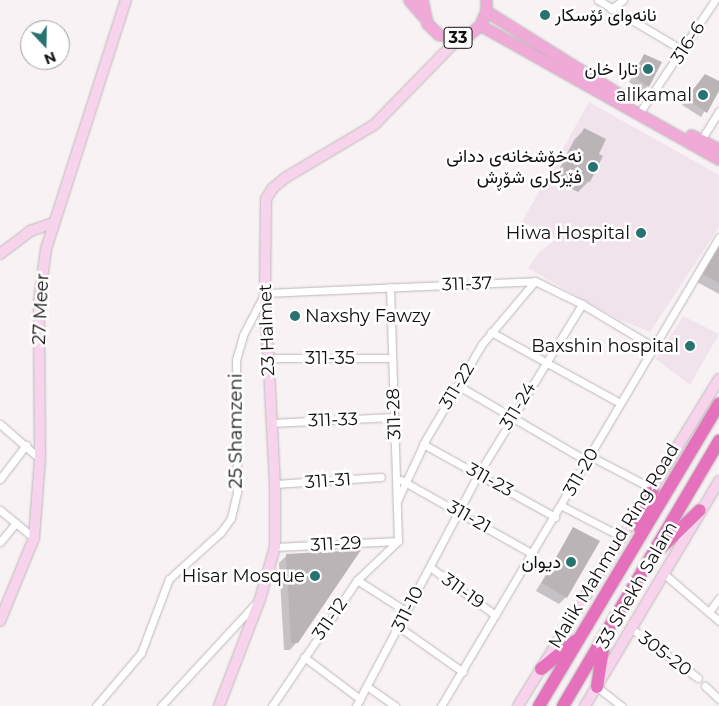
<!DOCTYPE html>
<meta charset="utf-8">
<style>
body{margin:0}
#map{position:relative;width:719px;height:706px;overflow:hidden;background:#f8f2f5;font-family:Montserrat,Vazirmatn,sans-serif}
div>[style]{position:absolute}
.built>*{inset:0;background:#f0e3eb}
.shadow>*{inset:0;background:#0003}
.building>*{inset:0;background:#bab4b7}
.roads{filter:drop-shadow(0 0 1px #bdb7ba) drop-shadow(0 0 1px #bdb7ba)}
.street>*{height:7px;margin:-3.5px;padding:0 3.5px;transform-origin:3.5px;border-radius:3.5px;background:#fff}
.secondary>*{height:10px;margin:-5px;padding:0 5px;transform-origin:5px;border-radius:5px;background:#f7d4eb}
.primary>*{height:11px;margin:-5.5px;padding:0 5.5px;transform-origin:5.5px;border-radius:5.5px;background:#efaad7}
.highway>*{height:12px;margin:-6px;padding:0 6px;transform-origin:6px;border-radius:6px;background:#e571bd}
.dots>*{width:14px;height:14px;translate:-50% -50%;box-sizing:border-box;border:2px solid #fff;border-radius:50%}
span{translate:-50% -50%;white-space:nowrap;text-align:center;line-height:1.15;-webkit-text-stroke:5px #fff;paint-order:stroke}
.shield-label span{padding:1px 4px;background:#fff;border:1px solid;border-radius:4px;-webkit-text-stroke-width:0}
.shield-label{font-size:16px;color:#110f10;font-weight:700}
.poi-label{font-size:18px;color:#110f10}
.left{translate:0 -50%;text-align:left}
.right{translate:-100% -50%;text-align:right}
.street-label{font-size:18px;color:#110f10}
.north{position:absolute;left:20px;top:20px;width:50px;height:50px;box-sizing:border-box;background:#fff;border:1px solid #a09f9f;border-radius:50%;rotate:159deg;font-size:14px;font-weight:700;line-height:20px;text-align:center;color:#110f10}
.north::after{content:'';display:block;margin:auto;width:18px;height:22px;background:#287270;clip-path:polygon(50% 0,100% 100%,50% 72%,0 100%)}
</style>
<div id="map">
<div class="built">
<i style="clip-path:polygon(589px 102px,719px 175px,719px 227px,650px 332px,618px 319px,528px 268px,539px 252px,557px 239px,522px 222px)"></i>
<i style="clip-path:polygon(683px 316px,719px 334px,690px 385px,656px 359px)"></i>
</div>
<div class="shadow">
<i style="clip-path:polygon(644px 56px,648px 86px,643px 91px,629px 82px)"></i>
<i style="clip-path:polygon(705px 75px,719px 82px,719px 88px,701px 117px,682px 105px)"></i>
<i style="clip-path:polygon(584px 130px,597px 154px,589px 181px,578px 192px,554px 180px,574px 140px)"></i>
<i style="clip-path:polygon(719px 244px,719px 294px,697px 282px)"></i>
<i style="clip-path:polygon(573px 529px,566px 597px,559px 604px,536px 591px)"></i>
<i style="clip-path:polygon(287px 555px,297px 642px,290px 650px,284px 650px,279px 563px)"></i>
</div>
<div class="building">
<i style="clip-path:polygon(644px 54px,662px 62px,649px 87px,633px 76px)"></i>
<i style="clip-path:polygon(705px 74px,719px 81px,719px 91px,707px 113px,686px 99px)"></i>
<i style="clip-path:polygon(584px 128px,606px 139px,599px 154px,603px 156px,590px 182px,564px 169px)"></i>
<i style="clip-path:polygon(719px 247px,719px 283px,703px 274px)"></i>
<i style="clip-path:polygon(573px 527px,600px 541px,567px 598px,542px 583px)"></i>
<i style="clip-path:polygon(361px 550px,298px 643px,291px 643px,286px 554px)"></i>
</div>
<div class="roads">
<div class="street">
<i style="left:598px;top:0;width:100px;rotate:30.7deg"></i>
<i style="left:611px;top:9px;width:15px;rotate:-37deg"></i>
<i style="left:642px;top:109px;width:131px;rotate:-56.2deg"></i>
<i style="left:701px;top:140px;width:34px;rotate:-58deg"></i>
<i style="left:390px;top:287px;width:254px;rotate:88.2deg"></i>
<i style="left:491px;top:332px;width:147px;rotate:28.8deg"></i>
<i style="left:268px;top:358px;width:124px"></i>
<i style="left:457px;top:385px;width:151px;rotate:30.3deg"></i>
<i style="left:271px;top:423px;width:123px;rotate:-2.8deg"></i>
<i style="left:0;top:424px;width:53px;rotate:41.2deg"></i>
<i style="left:423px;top:444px;width:151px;rotate:28.9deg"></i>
<i style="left:590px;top:456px;width:71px;rotate:27.6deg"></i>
<i style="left:0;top:479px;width:43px;rotate:-52.6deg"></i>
<i style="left:401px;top:480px;width:151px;rotate:29.3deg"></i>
<i style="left:275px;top:484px;width:106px;rotate:-3.8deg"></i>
<i style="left:397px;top:501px;width:68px;rotate:-64.9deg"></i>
<i style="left:426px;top:439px;width:110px;rotate:-59.5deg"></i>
<i style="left:482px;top:344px;width:82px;rotate:-49.9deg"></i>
<i style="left:562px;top:506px;width:68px;rotate:27.3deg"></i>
<i style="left:0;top:510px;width:44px;rotate:39.5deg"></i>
<i style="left:0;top:542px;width:25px;rotate:-50deg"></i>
<i style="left:275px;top:547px;width:123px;rotate:-2.8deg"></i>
<i style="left:430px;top:567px;width:81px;rotate:36.4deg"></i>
<i style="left:663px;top:573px;width:74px;rotate:40.6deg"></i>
<i style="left:357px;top:580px;width:59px;rotate:32.6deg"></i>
<i style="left:709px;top:612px;width:17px;rotate:-54deg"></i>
<i style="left:399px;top:627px;width:78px;rotate:35.1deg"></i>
<i style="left:632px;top:629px;width:82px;rotate:36.6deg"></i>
<i style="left:304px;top:657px;width:70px;rotate:36.9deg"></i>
<i style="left:705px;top:686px;width:19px;rotate:43deg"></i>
<i style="left:368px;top:687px;width:33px;rotate:35deg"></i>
<i style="left:597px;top:687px;width:31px;rotate:38deg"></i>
<i style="left:96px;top:706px;width:70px;rotate:-49.7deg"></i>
<i style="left:141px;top:653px;width:79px;rotate:-69.3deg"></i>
<i style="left:169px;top:579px;width:70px;rotate:-42.1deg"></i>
<i style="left:221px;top:532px;width:17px;rotate:-54deg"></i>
<i style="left:231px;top:518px;width:28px;rotate:-77deg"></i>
<i style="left:237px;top:491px;width:131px;rotate:-90.4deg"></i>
<i style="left:236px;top:360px;width:26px;rotate:-74deg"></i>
<i style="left:243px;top:335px;width:47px;rotate:-62.4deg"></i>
<i style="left:265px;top:293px;width:270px;rotate:-2.5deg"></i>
<i style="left:535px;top:281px;width:52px;rotate:26.1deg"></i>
<i style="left:582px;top:304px;width:82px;rotate:31deg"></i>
<i style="left:161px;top:706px;width:143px;rotate:-47.3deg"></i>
<i style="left:272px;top:706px;width:152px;rotate:-56deg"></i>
<i style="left:357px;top:580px;width:57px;rotate:-43.6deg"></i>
<i style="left:356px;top:706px;width:263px;rotate:-62.2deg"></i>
<i style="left:479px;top:473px;width:198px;rotate:-58.6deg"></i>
<i style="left:441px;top:706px;width:545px;rotate:-59.34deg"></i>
</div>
<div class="secondary">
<i style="left:0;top:254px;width:38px;rotate:-37deg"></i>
<i style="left:30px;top:231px;width:24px;rotate:-19deg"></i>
<i style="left:0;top:621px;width:90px;rotate:-67.7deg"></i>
<i style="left:34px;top:538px;width:79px;rotate:-85.7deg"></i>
<i style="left:40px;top:459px;width:157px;rotate:-90.4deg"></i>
<i style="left:39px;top:302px;width:53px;rotate:-82.5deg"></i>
<i style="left:46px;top:249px;width:262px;rotate:-72.2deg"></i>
<i style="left:219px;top:706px;width:115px;rotate:-69deg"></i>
<i style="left:260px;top:599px;width:54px;rotate:-73.9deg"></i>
<i style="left:275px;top:547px;width:63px;rotate:-90deg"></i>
<i style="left:275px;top:484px;width:191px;rotate:-93deg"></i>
<i style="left:265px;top:293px;width:94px;rotate:-89.4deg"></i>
<i style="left:266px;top:199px;width:13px;rotate:-58deg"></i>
<i style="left:273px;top:188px;width:16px;rotate:-40deg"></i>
<i style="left:285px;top:178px;width:104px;rotate:-30.8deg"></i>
<i style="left:374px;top:125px;width:123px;rotate:-45.7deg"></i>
<i style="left:518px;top:706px;width:384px;rotate:-58.4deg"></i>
<i style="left:585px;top:706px;width:262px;rotate:-59.2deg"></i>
</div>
<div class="primary">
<i style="left:409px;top:0;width:21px;rotate:49deg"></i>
<i style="left:422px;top:0;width:24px;rotate:78deg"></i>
<i style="left:427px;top:23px;width:16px;rotate:45deg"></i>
<i style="left:438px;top:34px;width:16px;rotate:15deg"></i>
<i style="left:453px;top:38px;width:15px;rotate:-11deg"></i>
<i style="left:468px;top:35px;width:16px;rotate:-40deg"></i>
<i style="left:480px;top:25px;width:15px;rotate:-67deg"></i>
<i style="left:486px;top:11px;width:11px;rotate:-90deg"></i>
<i style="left:486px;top:11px;width:164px;rotate:32deg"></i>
<i style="left:480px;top:25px;width:274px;rotate:29.3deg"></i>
<i style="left:691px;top:135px;width:31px;rotate:27deg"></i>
</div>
<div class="highway">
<i style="left:639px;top:527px;width:40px;rotate:-69.8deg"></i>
<i style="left:661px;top:548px;width:54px;rotate:-44.3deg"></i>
<i style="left:541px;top:669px;width:44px;rotate:-39.5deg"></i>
<i style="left:597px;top:687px;width:45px;rotate:-81deg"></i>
<i style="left:539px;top:706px;width:352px;rotate:-59.2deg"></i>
<i style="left:563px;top:706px;width:308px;rotate:-59.5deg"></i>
</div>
</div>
<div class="dots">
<i style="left:545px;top:15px;background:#287270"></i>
<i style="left:648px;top:69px;background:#287270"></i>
<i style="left:703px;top:95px;background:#287270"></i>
<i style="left:593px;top:167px;background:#287270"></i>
<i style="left:641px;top:233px;background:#287270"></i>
<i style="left:295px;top:316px;background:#287270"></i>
<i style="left:690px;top:346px;background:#287270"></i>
<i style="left:571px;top:562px;background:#287270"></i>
<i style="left:315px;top:576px;background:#287270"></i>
</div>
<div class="shield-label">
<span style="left:458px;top:38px">33</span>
</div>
<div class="poi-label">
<span class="left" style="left:555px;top:15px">نانەوای ئۆسکار</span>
<span class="right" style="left:638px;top:69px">تارا خان</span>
<span class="right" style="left:692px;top:95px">alikamal</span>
<span class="right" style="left:582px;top:167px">نەخۆشخانەی ددانی<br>فێرکاری شۆڕش</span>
<span class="right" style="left:630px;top:233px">Hiwa Hospital</span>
<span class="left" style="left:305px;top:316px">Naxshy Fawzy</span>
<span class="right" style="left:679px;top:346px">Baxshin hospital</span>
<span class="right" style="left:561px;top:562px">دیوان</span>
<span class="right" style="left:305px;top:576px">Hisar Mosque</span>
</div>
<div class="street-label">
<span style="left:688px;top:43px;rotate:-57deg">316-6</span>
<span style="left:467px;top:284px;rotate:-2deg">311-37</span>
<span style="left:41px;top:309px;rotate:-87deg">27 Meer</span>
<span style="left:267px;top:330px;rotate:-92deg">23 Halmet</span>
<span style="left:330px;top:358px">311-35</span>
<span style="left:457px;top:386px;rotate:-59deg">311-22</span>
<span style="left:518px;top:406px;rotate:-59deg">311-24</span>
<span style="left:394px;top:414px;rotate:-92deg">311-28</span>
<span style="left:333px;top:420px;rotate:-2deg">311-33</span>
<span style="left:236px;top:431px;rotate:-90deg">25 Shamzeni</span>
<span style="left:581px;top:472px;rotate:-60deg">311-20</span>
<span style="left:490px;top:480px;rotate:29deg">311-23</span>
<span style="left:328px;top:481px;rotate:-4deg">311-31</span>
<span style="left:469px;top:517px;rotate:30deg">311-21</span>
<span style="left:336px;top:544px;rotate:-3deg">311-29</span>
<span style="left:614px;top:546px;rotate:-59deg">Malik Mahmud Ring Road</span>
<span style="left:637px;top:585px;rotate:-60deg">33 Shekh Salam</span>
<span style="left:463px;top:591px;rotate:36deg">311-19</span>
<span style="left:408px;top:609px;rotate:-63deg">311-10</span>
<span style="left:330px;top:619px;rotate:-55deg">311-12</span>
<span style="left:665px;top:654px;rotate:37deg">305-20</span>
</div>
<div class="north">N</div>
</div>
